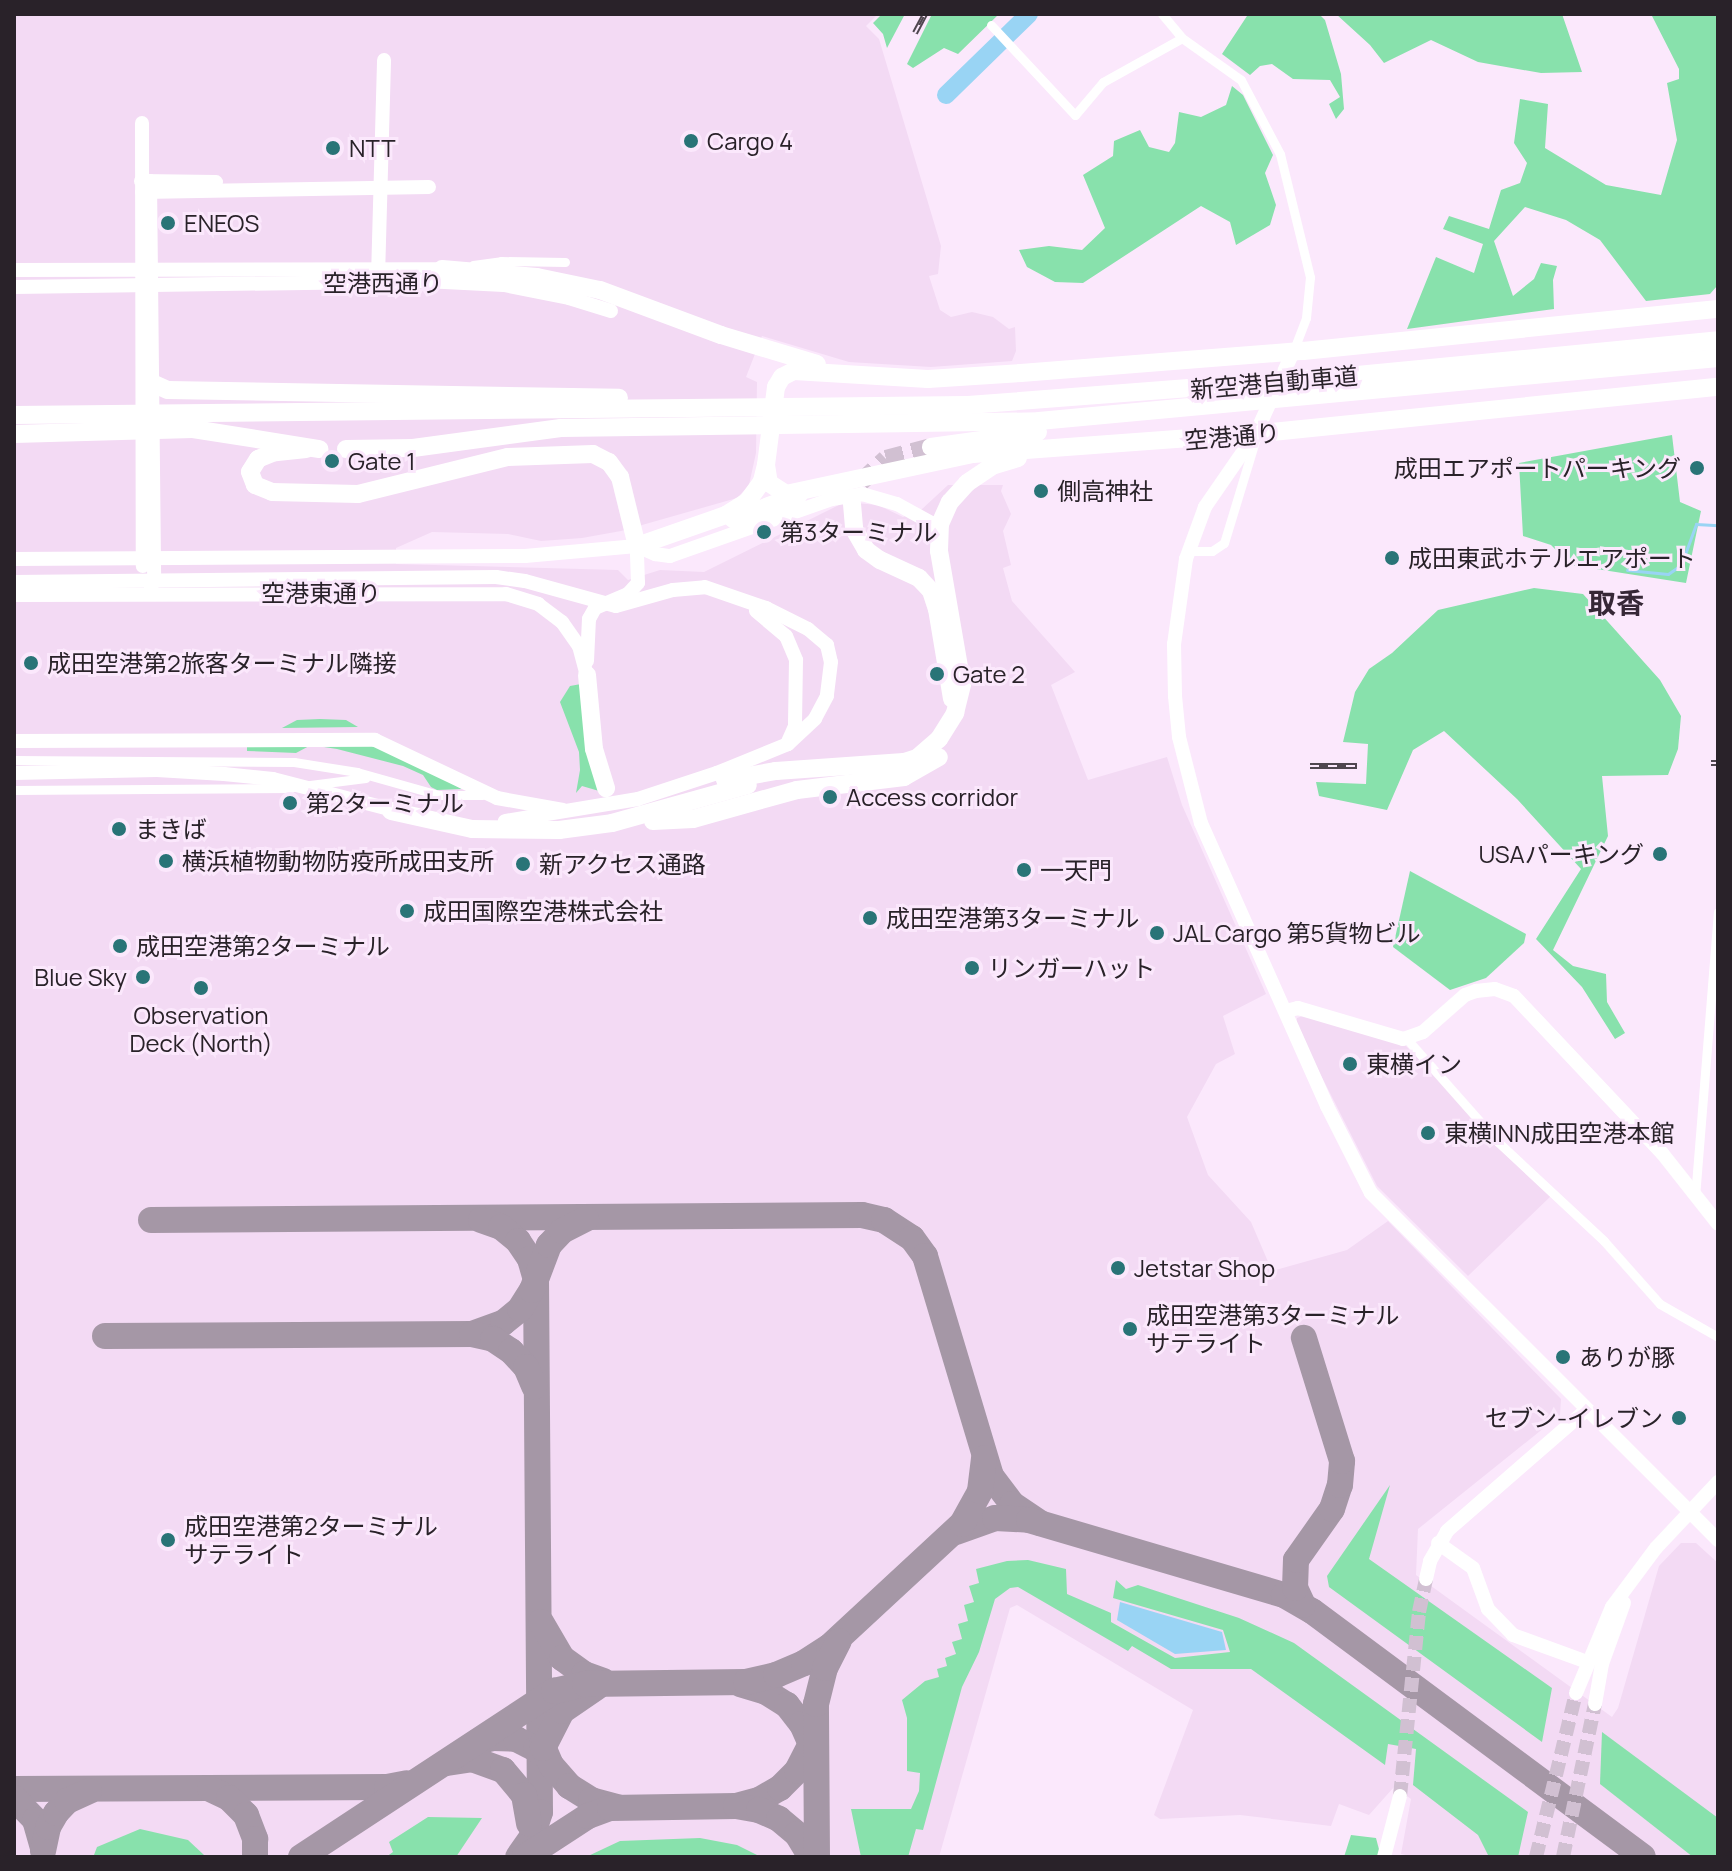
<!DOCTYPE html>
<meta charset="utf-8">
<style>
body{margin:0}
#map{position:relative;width:1732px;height:1871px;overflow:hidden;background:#fbe8fc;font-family:Manrope,"Noto Sans JP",sans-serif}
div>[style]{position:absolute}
.built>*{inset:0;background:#f3daf4}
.green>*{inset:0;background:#88e1ac}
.water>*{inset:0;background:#99d4f4}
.stream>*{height:3px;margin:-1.5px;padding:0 1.5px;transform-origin:1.5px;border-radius:1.5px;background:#99d4f4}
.river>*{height:18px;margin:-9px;padding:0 9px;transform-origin:9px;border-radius:9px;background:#99d4f4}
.taxiway>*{height:26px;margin:-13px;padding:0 13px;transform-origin:13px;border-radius:13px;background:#a597a6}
.secondary-tunnel>*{height:14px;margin-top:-7px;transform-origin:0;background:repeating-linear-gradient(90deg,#d1c0d2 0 14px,transparent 0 21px)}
.primary-tunnel>*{height:14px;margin-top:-7px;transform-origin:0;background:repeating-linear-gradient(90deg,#d1c0d2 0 14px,transparent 0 21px)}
.highway-tunnel>*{height:18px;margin-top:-9px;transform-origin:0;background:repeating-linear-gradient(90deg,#d1c0d2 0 18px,transparent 0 27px)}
.street>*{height:9px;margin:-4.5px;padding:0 4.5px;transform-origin:4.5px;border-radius:4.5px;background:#fff}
.secondary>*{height:14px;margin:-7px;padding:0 7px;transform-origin:7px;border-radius:7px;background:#fff}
.primary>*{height:14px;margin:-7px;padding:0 7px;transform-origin:7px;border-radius:7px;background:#fff}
.highway>*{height:18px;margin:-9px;padding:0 9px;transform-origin:9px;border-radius:9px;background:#fff}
.rail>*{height:6px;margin-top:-3px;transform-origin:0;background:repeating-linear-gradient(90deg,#fbe8fc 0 9px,#4f464f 0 18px);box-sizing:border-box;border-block:2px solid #4f464f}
.dots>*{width:22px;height:22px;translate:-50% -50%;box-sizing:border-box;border:4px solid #fbe8fc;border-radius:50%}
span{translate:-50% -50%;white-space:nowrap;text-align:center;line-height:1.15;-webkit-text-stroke:6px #fbe8fc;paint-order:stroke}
.poi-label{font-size:24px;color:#292229}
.left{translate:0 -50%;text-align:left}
.right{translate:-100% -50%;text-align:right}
.street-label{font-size:24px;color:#292229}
.quarter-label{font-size:28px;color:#362736;font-weight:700}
.frame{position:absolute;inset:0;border:16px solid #292229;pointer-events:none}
</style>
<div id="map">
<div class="built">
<i style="clip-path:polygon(14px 14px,878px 14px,866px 26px,879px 39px,941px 246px,938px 274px,929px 276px,940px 310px,951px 317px,972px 312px,993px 317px,1009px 329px,1015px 327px,1016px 351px,1012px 361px,931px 367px,849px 362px,762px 336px,746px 377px,757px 382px,756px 453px,749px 485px,737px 498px,621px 531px,582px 538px,541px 541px,508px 534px,432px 532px,396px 548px,396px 564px,618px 570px,628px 580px,660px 570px,704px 572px,845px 502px,878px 505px,903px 517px,921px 510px,948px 485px,1003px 485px,1001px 491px,1011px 514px,1003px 531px,1011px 565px,1003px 568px,1012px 601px,1075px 672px,1051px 685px,1088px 780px,1167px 757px,1182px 805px,1266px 994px,1223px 1016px,1235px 1054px,1216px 1064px,1187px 1117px,1208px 1175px,1251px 1222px,1272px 1271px,1347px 1250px,1388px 1221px,1561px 1399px,1560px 1415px,1418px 1529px,1416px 1575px,1612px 1717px,1618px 1708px,1659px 1566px,1681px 1543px,1696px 1543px,1718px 1563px,1718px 1857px,1415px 1857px,1401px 1854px,1411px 1799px,1394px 1787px,1369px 1815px,1339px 1804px,1331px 1826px,1240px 1815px,1160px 1819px,1154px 1815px,1193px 1710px,1017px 1605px,1010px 1608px,939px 1857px,14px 1857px)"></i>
<i style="clip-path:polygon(1305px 1015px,1405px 1045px,1551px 1196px,1468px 1276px,1377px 1186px,1296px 1026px,1297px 1018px)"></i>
</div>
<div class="green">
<i style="clip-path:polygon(882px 14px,905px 14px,887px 48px,883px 34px,873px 23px)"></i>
<i style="clip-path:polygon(932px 14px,999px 14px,958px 54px,944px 48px,913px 68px,907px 64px)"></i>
<i style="clip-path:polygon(1244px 14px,1319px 14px,1325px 20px,1341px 74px,1344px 109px,1336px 119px,1329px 104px,1340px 97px,1330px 80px,1293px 79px,1272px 64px,1260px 66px,1250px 75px,1222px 54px,1247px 16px)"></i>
<i style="clip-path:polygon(1336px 14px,1562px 14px,1582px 72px,1541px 73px,1478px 62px,1431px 40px,1384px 63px,1370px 45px)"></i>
<i style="clip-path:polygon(1651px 14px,1718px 14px,1717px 286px,1710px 294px,1646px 301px,1600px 240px,1566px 220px,1525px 207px,1494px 241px,1513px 296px,1534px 279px,1541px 263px,1557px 266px,1553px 280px,1554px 309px,1407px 329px,1436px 257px,1474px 273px,1483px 244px,1443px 229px,1449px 216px,1489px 229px,1501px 190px,1520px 183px,1527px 163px,1514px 143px,1520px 99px,1548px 104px,1545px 148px,1606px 185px,1661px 195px,1677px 140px,1667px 83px,1679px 79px,1679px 69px)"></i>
<i style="clip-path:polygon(1232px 86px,1243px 95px,1273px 155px,1265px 173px,1276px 205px,1270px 225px,1236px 245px,1230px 222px,1201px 206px,1083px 283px,1055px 282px,1027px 267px,1019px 250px,1049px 246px,1082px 250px,1105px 228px,1083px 175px,1113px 156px,1114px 141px,1140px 130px,1149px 147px,1169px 152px,1175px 143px,1179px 112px,1201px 117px,1226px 105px)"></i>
<i style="clip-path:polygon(1672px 435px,1680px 502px,1701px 511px,1686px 583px,1571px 565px,1551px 545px,1523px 536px,1519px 463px)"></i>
<i style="clip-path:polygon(1534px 588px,1583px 594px,1660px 680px,1681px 716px,1678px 749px,1668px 775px,1602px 776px,1608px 836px,1553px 950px,1573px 966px,1606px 974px,1607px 1002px,1625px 1033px,1615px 1039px,1582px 987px,1536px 939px,1581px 869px,1517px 799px,1444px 731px,1413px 750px,1387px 810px,1319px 796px,1316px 782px,1366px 784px,1368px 744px,1343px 742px,1355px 692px,1369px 669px,1392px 653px,1438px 610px)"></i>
<i style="clip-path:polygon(581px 684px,586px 747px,599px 791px,582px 786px,576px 793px,580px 770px,579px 752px,560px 702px,570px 686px)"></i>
<i style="clip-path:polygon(320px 719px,346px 720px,358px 727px,282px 728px,297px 720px)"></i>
<i style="clip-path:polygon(374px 742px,462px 789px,437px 790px,431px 787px,423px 775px,403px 766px,337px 749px,311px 745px,296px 753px,247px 751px,247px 744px)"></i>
<i style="clip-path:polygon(1410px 871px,1526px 934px,1524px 943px,1486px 978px,1450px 990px,1393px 947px)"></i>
<i style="clip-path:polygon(1390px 1485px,1369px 1559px,1552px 1688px,1542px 1742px,1329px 1587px,1327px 1576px)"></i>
<i style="clip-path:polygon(1028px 1560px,1066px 1569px,1067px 1594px,1111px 1613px,1111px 1622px,1175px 1658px,1230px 1652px,1223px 1630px,1113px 1598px,1116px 1580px,1126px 1589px,1138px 1585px,1239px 1618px,1294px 1643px,1528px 1812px,1518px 1857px,1489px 1857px,1478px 1835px,1413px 1785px,1416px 1749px,1388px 1744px,1385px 1765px,1251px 1669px,1171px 1669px,1132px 1646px,1128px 1651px,1018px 1587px,1010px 1588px,995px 1599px,979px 1652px,962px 1687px,923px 1830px,916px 1829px,908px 1857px,861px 1857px,851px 1809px,911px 1809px,919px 1791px,920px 1773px,907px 1771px,907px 1718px,902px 1700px,925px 1681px,939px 1677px,937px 1669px,947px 1666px,945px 1658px,956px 1654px,952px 1642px,962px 1639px,958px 1624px,968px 1621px,964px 1605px,974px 1602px,969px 1586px,979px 1583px,976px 1569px,1007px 1561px)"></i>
<i style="clip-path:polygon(1602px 1732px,1718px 1818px,1718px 1857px,1693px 1857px,1600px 1784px)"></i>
<i style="clip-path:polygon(428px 1817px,482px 1818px,456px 1857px,386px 1857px,393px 1852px,389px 1842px)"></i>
<i style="clip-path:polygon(140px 1829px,188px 1840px,204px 1855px,94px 1855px,97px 1847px)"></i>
<i style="clip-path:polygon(1351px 1835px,1376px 1838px,1381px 1857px,1344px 1857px)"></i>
<i style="clip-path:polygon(700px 1838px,737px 1845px,761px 1857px,586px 1857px,620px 1841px)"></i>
</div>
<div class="water">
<i style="clip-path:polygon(1120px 1602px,1222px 1632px,1226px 1650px,1175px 1654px,1117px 1620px)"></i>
</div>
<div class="stream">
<i style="left:1627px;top:570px;width:41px;rotate:5.6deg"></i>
<i style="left:1668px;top:574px;width:16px;rotate:-35deg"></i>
<i style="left:1681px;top:565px;width:44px;rotate:-69.9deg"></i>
<i style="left:1696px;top:524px;width:22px;rotate:3deg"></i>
</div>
<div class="river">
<i style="left:946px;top:95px;width:116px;rotate:-44.3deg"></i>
</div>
<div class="taxiway">
<i style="left:151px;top:1220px;width:711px;rotate:-0.4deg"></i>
<i style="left:862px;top:1215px;width:23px;rotate:13deg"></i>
<i style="left:884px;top:1220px;width:33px;rotate:33deg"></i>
<i style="left:912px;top:1238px;width:22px;rotate:54deg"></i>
<i style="left:925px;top:1256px;width:230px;rotate:73.3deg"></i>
<i style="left:991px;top:1476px;width:35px;rotate:53deg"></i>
<i style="left:1012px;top:1504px;width:34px;rotate:34deg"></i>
<i style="left:481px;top:1220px;width:21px;rotate:19deg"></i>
<i style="left:501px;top:1227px;width:22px;rotate:39deg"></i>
<i style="left:518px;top:1241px;width:22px;rotate:56deg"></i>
<i style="left:530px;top:1259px;width:22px;rotate:74deg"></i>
<i style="left:536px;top:1280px;width:532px;rotate:89.57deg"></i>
<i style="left:540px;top:1812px;width:26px;rotate:108deg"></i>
<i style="left:532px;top:1837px;width:24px;rotate:125deg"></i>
<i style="left:472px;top:1334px;width:33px;rotate:-20deg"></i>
<i style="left:503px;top:1323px;width:22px;rotate:-39deg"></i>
<i style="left:520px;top:1309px;width:22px;rotate:-58deg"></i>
<i style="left:532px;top:1290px;width:48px;rotate:-69.3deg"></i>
<i style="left:549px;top:1245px;width:19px;rotate:-47deg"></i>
<i style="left:562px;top:1231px;width:27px;rotate:-27deg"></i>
<i style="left:105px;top:1336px;width:367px;rotate:-0.3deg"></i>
<i style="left:472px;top:1334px;width:22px;rotate:13deg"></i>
<i style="left:493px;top:1339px;width:22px;rotate:34deg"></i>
<i style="left:511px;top:1351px;width:22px;rotate:47deg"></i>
<i style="left:526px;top:1367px;width:21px;rotate:67deg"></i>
<i style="left:956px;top:1532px;width:41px;rotate:-19.7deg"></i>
<i style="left:995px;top:1518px;width:34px;rotate:3deg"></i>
<i style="left:1029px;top:1520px;width:266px;rotate:16.4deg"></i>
<i style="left:1284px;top:1595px;width:32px;rotate:30deg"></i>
<i style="left:1312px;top:1611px;width:412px;rotate:36.6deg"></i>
<i style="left:1303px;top:1605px;width:19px;rotate:-115deg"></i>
<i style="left:1295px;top:1588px;width:28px;rotate:-88deg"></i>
<i style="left:1296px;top:1560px;width:62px;rotate:-54.8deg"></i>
<i style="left:1332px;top:1509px;width:25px;rotate:-72deg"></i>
<i style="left:1340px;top:1485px;width:24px;rotate:-85deg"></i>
<i style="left:1342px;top:1461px;width:129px;rotate:-107.2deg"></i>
<i style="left:541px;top:1622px;width:42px;rotate:59.7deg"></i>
<i style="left:562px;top:1658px;width:27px;rotate:36deg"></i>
<i style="left:584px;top:1674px;width:20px;rotate:20deg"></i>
<i style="left:740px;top:1684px;width:27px;rotate:17deg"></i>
<i style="left:766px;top:1692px;width:25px;rotate:32deg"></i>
<i style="left:787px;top:1705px;width:24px;rotate:52deg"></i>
<i style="left:802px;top:1724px;width:24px;rotate:66deg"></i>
<i style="left:477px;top:1742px;width:16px;rotate:-14deg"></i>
<i style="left:493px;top:1738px;width:23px;rotate:2deg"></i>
<i style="left:516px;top:1739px;width:22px;rotate:27deg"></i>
<i style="left:536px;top:1749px;width:18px;rotate:45deg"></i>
<i style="left:542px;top:1744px;width:23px;rotate:67deg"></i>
<i style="left:551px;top:1765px;width:28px;rotate:49deg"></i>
<i style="left:569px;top:1786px;width:26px;rotate:32deg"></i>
<i style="left:591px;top:1800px;width:28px;rotate:15deg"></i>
<i style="left:543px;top:1748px;width:42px;rotate:-62.8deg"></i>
<i style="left:562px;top:1711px;width:42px;rotate:-34.4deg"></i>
<i style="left:447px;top:1763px;width:25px;rotate:-9deg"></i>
<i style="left:472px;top:1759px;width:33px;rotate:20deg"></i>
<i style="left:503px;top:1770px;width:33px;rotate:50deg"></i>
<i style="left:524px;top:1795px;width:29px;rotate:80deg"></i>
<i style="left:14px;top:1789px;width:373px;rotate:-0.3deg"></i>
<i style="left:387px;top:1787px;width:20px;rotate:-11deg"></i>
<i style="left:210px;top:1789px;width:21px;rotate:25deg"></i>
<i style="left:229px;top:1798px;width:24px;rotate:45deg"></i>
<i style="left:246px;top:1815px;width:26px;rotate:69deg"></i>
<i style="left:255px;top:1839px;width:18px;rotate:90deg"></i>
<i style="left:14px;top:1798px;width:30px;rotate:46deg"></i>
<i style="left:35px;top:1820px;width:29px;rotate:74deg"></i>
<i style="left:736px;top:1806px;width:24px;rotate:-15deg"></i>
<i style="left:759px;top:1800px;width:24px;rotate:-30deg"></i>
<i style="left:780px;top:1788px;width:24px;rotate:-45deg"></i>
<i style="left:797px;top:1771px;width:33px;rotate:-63deg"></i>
<i style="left:43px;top:1851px;width:25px;rotate:-78deg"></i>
<i style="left:48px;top:1827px;width:16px;rotate:-60deg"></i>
<i style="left:56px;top:1813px;width:16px;rotate:-47deg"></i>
<i style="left:67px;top:1801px;width:24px;rotate:-24deg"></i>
<i style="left:301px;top:1857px;width:303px;rotate:-33.3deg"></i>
<i style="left:554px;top:1691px;width:32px;rotate:-13deg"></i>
<i style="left:585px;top:1684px;width:161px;rotate:-0.7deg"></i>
<i style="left:746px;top:1682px;width:31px;rotate:-13deg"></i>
<i style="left:776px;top:1675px;width:30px;rotate:-23deg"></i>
<i style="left:804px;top:1663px;width:30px;rotate:-33deg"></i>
<i style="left:829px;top:1647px;width:181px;rotate:-42.8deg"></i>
<i style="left:962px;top:1524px;width:38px;rotate:-61deg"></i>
<i style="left:980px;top:1491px;width:33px;rotate:-83deg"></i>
<i style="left:525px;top:1857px;width:75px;rotate:-33.1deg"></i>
<i style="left:588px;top:1816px;width:23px;rotate:-20deg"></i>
<i style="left:610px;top:1808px;width:126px;rotate:-0.9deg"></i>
<i style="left:736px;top:1806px;width:23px;rotate:10deg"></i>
<i style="left:759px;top:1810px;width:22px;rotate:24deg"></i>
<i style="left:779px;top:1819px;width:23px;rotate:40deg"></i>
<i style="left:797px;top:1834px;width:27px;rotate:59deg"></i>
<i style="left:817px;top:1857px;width:153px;rotate:-90.4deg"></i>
<i style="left:816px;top:1704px;width:37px;rotate:-76deg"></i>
<i style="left:825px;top:1668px;width:30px;rotate:-63deg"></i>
</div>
<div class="secondary-tunnel">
<i style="left:1400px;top:1796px;width:185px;rotate:-84.1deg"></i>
<i style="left:1419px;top:1612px;width:34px;rotate:-78deg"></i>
</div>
<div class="primary-tunnel">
<i style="left:1536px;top:1857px;width:169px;rotate:-76.3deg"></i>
<i style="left:1563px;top:1857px;width:156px;rotate:-78.2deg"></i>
</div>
<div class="highway-tunnel">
<i style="left:861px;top:482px;width:34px;rotate:-43deg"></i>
<i style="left:886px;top:459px;width:47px;rotate:-14.9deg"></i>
</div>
<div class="street">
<i style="left:1162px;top:14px;width:31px;rotate:50deg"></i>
<i style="left:1182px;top:38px;width:72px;rotate:35.4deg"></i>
<i style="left:1241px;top:80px;width:84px;rotate:62.2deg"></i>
<i style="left:1280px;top:154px;width:127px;rotate:76.3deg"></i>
<i style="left:1310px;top:277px;width:41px;rotate:95.6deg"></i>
<i style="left:1306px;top:318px;width:36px;rotate:111deg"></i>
<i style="left:991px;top:25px;width:123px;rotate:47deg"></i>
<i style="left:1075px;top:115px;width:43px;rotate:-49.7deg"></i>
<i style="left:1103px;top:82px;width:90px;rotate:-29.1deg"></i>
<i style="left:473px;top:265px;width:28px;rotate:-8deg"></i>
<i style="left:501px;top:261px;width:64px;rotate:0.9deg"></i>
<i style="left:1188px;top:551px;width:24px"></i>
<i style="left:1212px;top:551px;width:14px;rotate:-34deg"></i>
<i style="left:1224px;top:543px;width:107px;rotate:-73.1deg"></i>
<i style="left:14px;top:760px;width:280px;rotate:0.4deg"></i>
<i style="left:294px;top:762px;width:64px;rotate:9deg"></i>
<i style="left:357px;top:772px;width:85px;rotate:15.7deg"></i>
<i style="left:439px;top:795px;width:43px"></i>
<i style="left:310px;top:785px;width:56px;rotate:-7.1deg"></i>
<i style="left:14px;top:790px;width:277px;rotate:-0.4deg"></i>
<i style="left:1406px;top:1038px;width:139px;rotate:48.5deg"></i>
<i style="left:1498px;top:1142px;width:145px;rotate:43deg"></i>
<i style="left:1604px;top:1241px;width:84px;rotate:48.4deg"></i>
<i style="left:1660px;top:1304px;width:67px;rotate:29.6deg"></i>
<i style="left:1695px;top:1197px;width:286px;rotate:-85.4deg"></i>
</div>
<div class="secondary">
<i style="left:142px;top:123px;width:443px;rotate:89.9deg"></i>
<i style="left:141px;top:181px;width:75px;rotate:0.8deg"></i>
<i style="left:150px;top:181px;width:399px;rotate:89.4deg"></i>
<i style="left:154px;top:580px;width:8px;rotate:113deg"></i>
<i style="left:142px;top:192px;width:287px;rotate:-1deg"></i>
<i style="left:14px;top:270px;width:428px;rotate:-0.1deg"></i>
<i style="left:378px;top:277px;width:217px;rotate:-88.4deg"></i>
<i style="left:14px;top:287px;width:411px;rotate:-0.8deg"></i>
<i style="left:425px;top:281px;width:79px;rotate:2.9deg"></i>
<i style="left:504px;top:285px;width:66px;rotate:11.3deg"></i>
<i style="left:569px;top:298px;width:44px;rotate:17.2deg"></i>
<i style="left:1293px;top:352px;width:89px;rotate:114.6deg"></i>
<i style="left:1256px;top:433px;width:90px;rotate:124.6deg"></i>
<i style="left:1205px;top:507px;width:55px;rotate:110.1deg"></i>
<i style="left:1186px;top:559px;width:86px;rotate:98deg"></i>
<i style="left:1174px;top:644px;width:52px;rotate:88.9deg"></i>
<i style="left:1175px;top:696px;width:41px;rotate:84.4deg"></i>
<i style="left:1179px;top:737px;width:89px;rotate:75.7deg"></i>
<i style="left:1201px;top:823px;width:310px;rotate:66deg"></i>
<i style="left:1327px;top:1106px;width:97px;rotate:63.2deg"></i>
<i style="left:1371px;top:1193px;width:491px;rotate:45deg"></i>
<i style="left:14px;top:559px;width:511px;rotate:-0.34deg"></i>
<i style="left:525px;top:556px;width:112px;rotate:-5.1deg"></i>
<i style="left:637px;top:546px;width:20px;rotate:24deg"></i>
<i style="left:655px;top:554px;width:15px;rotate:8deg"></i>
<i style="left:670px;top:556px;width:172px;rotate:-19.4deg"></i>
<i style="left:832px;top:499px;width:30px;rotate:-9deg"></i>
<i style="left:862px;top:494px;width:36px;rotate:16deg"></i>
<i style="left:897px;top:504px;width:39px;rotate:29deg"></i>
<i style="left:931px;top:523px;width:15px;rotate:58deg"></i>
<i style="left:14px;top:582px;width:482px;rotate:-0.6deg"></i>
<i style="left:496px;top:577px;width:29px;rotate:8deg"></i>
<i style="left:525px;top:581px;width:94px;rotate:15.4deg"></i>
<i style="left:616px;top:606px;width:59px;rotate:-15.7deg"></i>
<i style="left:673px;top:590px;width:32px;rotate:-5deg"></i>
<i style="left:705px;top:587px;width:65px;rotate:19deg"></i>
<i style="left:766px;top:608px;width:47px;rotate:26.6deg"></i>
<i style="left:808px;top:629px;width:25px;rotate:40deg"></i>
<i style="left:827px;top:645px;width:17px;rotate:77deg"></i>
<i style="left:831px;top:662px;width:34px;rotate:97deg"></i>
<i style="left:827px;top:696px;width:26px;rotate:118deg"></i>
<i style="left:815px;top:719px;width:37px;rotate:137deg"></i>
<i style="left:788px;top:744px;width:77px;rotate:157.8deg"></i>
<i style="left:717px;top:773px;width:83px;rotate:161.8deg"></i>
<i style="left:638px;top:799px;width:135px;rotate:170.6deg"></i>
<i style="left:14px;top:595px;width:492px;rotate:-0.1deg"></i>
<i style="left:506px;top:594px;width:34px;rotate:17deg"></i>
<i style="left:538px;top:604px;width:30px;rotate:37deg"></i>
<i style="left:562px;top:622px;width:29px;rotate:55deg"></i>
<i style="left:579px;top:646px;width:30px;rotate:75deg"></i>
<i style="left:756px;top:611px;width:39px;rotate:40deg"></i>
<i style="left:786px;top:636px;width:26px;rotate:67deg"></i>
<i style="left:796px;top:660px;width:66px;rotate:90.9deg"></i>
<i style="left:795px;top:726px;width:20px;rotate:114deg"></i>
<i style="left:587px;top:661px;width:42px;rotate:-87.3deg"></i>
<i style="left:589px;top:619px;width:13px;rotate:-61deg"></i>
<i style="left:595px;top:608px;width:36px;rotate:-23deg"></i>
<i style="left:628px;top:594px;width:15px;rotate:-48deg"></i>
<i style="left:638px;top:583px;width:37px;rotate:-92deg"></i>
<i style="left:14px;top:741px;width:361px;rotate:-0.2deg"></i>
<i style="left:375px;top:740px;width:135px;rotate:25.4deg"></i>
<i style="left:497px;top:798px;width:67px;rotate:10.3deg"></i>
<i style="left:14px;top:773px;width:143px;rotate:-1.2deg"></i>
<i style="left:157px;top:770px;width:67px;rotate:3.4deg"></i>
<i style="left:224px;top:774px;width:49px;rotate:5.8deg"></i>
<i style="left:273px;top:779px;width:132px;rotate:14.5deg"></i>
<i style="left:1286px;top:1011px;width:12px;rotate:-14deg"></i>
<i style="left:1298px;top:1008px;width:109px;rotate:16.4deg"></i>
<i style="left:1403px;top:1039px;width:21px;rotate:-19deg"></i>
<i style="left:1423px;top:1032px;width:56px;rotate:-41.4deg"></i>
<i style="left:1465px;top:995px;width:12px;rotate:-20deg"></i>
<i style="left:1476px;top:991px;width:19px;rotate:-6deg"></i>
<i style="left:1495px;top:989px;width:20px;rotate:20deg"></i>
<i style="left:1514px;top:996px;width:216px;rotate:46.7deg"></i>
<i style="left:1662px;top:1153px;width:90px;rotate:51.7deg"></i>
<i style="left:1438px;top:1543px;width:43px;rotate:35.5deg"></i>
<i style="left:1473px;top:1568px;width:44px;rotate:69.9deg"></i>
<i style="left:1488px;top:1609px;width:36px;rotate:46deg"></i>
<i style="left:1513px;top:1635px;width:79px;rotate:20deg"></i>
<i style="left:1426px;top:1579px;width:18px;rotate:-77deg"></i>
<i style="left:1430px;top:1561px;width:34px;rotate:-60deg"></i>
<i style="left:1447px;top:1531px;width:184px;rotate:-41deg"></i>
<i style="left:1384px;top:1857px;width:63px;rotate:-75.3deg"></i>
</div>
<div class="primary">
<i style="left:1576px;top:1693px;width:93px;rotate:-67.3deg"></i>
<i style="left:1612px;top:1607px;width:74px;rotate:-53.3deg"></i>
<i style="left:1656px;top:1548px;width:91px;rotate:-46.8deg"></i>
<i style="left:1595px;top:1704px;width:41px;rotate:-80.1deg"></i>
<i style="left:1602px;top:1664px;width:65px;rotate:-70.2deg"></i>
</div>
<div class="highway">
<i style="left:442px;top:269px;width:95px;rotate:4.8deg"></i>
<i style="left:537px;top:277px;width:64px;rotate:11.7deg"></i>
<i style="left:600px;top:290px;width:129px;rotate:20.4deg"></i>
<i style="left:721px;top:335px;width:100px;rotate:16.8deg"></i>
<i style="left:152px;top:383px;width:17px;rotate:24deg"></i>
<i style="left:168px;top:390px;width:451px;rotate:1deg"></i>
<i style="left:14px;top:415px;width:954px;rotate:-0.6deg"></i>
<i style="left:968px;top:405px;width:380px;rotate:-4.4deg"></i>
<i style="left:1347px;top:376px;width:373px;rotate:-5.5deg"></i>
<i style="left:14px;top:434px;width:179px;rotate:-1.6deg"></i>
<i style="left:193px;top:429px;width:128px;rotate:9deg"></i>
<i style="left:931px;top:447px;width:108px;rotate:-8deg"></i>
<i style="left:306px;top:449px;width:31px;rotate:174deg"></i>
<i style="left:275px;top:452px;width:18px;rotate:158deg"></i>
<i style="left:258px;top:459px;width:15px;rotate:122deg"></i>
<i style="left:250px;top:472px;width:14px;rotate:69deg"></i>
<i style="left:255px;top:485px;width:18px;rotate:22deg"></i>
<i style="left:272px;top:492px;width:86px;rotate:1.3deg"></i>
<i style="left:358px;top:494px;width:154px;rotate:-13.9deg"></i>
<i style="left:508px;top:457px;width:85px;rotate:-2deg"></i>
<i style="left:593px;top:454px;width:18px;rotate:27deg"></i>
<i style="left:609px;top:462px;width:19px;rotate:54deg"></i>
<i style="left:620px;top:477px;width:71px;rotate:76.2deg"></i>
<i style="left:346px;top:449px;width:67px;rotate:-0.9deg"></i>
<i style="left:413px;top:448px;width:149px;rotate:-7.7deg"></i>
<i style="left:561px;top:428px;width:478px;rotate:-0.8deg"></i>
<i style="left:1039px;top:421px;width:682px;rotate:-5.3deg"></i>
<i style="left:766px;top:465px;width:18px;rotate:81deg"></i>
<i style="left:769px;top:483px;width:20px;rotate:33deg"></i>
<i style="left:786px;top:494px;width:191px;rotate:-12.1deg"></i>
<i style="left:973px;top:454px;width:300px;rotate:-4.2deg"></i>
<i style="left:1272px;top:432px;width:448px;rotate:-5.8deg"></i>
<i style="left:852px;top:504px;width:25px;rotate:85deg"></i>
<i style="left:854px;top:529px;width:24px;rotate:60deg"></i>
<i style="left:866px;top:550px;width:17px;rotate:36deg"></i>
<i style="left:880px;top:560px;width:43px;rotate:24.8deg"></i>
<i style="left:919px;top:578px;width:18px;rotate:47deg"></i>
<i style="left:931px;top:591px;width:19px;rotate:72deg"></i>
<i style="left:937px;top:609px;width:91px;rotate:80.5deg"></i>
<i style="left:733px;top:519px;width:70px;rotate:-20deg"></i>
<i style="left:637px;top:546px;width:94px;rotate:-19.2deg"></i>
<i style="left:726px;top:515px;width:25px;rotate:-32deg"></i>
<i style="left:747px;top:502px;width:26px;rotate:-54deg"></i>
<i style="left:762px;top:481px;width:16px;rotate:-76deg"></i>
<i style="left:766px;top:465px;width:79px;rotate:-82.7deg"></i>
<i style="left:776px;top:387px;width:12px;rotate:-59deg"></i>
<i style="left:782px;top:377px;width:13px;rotate:-27deg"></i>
<i style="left:794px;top:371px;width:134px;rotate:3.4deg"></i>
<i style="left:928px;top:379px;width:93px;rotate:-3.7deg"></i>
<i style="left:1021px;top:373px;width:283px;rotate:-4.5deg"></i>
<i style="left:1303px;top:351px;width:417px;rotate:-5.8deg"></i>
<i style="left:587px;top:675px;width:74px;rotate:84.6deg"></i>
<i style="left:594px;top:749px;width:41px;rotate:72.9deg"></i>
<i style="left:725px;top:780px;width:52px;rotate:-10deg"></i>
<i style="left:776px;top:771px;width:128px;rotate:-4deg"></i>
<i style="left:904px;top:762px;width:14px;rotate:-17deg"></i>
<i style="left:917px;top:758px;width:29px;rotate:-41deg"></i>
<i style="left:939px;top:739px;width:31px;rotate:-58deg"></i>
<i style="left:955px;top:713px;width:30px;rotate:-76deg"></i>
<i style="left:962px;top:684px;width:135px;rotate:-99.8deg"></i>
<i style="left:939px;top:551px;width:27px;rotate:-88deg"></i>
<i style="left:940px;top:524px;width:24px;rotate:-66deg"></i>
<i style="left:950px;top:502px;width:25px;rotate:-48deg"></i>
<i style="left:967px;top:483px;width:30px;rotate:-34deg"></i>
<i style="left:992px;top:466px;width:27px;rotate:-17deg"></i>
<i style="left:391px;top:811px;width:83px;rotate:12.5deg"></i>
<i style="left:472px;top:829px;width:87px;rotate:0.7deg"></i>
<i style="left:559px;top:830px;width:53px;rotate:-7.5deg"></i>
<i style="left:612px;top:823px;width:141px;rotate:-15.6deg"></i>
<i style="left:653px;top:821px;width:40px;rotate:-2.9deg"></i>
<i style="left:693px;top:819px;width:108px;rotate:-15.6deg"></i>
<i style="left:797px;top:790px;width:108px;rotate:-6.9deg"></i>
<i style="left:904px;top:777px;width:40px;rotate:-29.7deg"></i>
</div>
<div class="rail">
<i style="left:915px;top:33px;width:21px;rotate:-62deg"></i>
<i style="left:1711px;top:763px;width:7px"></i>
<i style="left:1310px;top:766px;width:47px"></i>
</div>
<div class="dots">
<i style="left:691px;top:141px;background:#297477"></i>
<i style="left:333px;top:148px;background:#297477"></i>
<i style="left:168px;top:223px;background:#297477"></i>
<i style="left:332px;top:461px;background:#297477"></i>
<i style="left:1697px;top:468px;background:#297477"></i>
<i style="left:1041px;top:491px;background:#297477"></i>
<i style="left:764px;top:532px;background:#297477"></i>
<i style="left:1392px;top:558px;background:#297477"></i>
<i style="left:31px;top:663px;background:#297477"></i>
<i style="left:937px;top:674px;background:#297477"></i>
<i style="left:830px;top:797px;background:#297477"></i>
<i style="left:290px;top:803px;background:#297477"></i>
<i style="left:119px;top:829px;background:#297477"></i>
<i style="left:1660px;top:854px;background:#297477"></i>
<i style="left:166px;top:861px;background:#297477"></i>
<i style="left:523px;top:864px;background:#297477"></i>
<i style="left:1024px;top:870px;background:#297477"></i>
<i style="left:407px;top:911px;background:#297477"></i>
<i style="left:870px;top:918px;background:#297477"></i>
<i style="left:1157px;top:933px;background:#297477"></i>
<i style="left:120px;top:946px;background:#297477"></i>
<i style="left:972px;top:968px;background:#297477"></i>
<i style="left:143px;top:977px;background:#297477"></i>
<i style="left:201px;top:988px;background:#297477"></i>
<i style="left:1350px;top:1064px;background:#297477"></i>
<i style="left:1428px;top:1133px;background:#297477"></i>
<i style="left:1118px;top:1268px;background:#297477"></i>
<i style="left:1130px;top:1329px;background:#297477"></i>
<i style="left:1563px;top:1357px;background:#297477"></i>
<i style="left:1679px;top:1418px;background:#297477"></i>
<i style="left:168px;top:1540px;background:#297477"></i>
</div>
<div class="poi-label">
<span class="left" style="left:707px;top:141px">Cargo 4</span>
<span class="left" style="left:349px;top:148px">NTT</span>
<span class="left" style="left:184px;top:223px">ENEOS</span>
<span class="left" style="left:348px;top:461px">Gate 1</span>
<span class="right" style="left:1681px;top:468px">成田エアポートパーキング</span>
<span class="left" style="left:1057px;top:491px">側高神社</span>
<span class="left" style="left:780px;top:532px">第3ターミナル</span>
<span class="left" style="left:1408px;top:558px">成田東武ホテルエアポート</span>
<span class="left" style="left:47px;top:663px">成田空港第2旅客ターミナル隣接</span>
<span class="left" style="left:953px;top:674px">Gate 2</span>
<span class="left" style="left:846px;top:797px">Access corridor</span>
<span class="left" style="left:306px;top:803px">第2ターミナル</span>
<span class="left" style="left:135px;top:829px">まきば</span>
<span class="right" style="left:1644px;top:854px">USAパーキング</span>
<span class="left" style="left:182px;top:861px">横浜植物動物防疫所成田支所</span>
<span class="left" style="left:539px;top:864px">新アクセス通路</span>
<span class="left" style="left:1040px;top:870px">一天門</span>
<span class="left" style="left:423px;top:911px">成田国際空港株式会社</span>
<span class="left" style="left:886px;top:918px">成田空港第3ターミナル</span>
<span class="left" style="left:1173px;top:933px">JAL Cargo 第5貨物ビル</span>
<span class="left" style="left:136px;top:946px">成田空港第2ターミナル</span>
<span class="left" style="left:988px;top:968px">リンガーハット</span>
<span class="right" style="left:127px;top:977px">Blue Sky</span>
<span style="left:201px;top:1029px">Observation<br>Deck (North)</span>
<span class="left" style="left:1366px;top:1064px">東横イン</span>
<span class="left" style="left:1444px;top:1133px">東横INN成田空港本館</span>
<span class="left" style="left:1134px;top:1268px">Jetstar Shop</span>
<span class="left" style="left:1146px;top:1329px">成田空港第3ターミナル<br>サテライト</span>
<span class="left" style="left:1579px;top:1357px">ありが豚</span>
<span class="right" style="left:1663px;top:1418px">セブン-イレブン</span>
<span class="left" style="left:184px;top:1540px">成田空港第2ターミナル<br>サテライト</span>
</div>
<div class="street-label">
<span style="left:383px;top:283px">空港西通り</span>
<span style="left:1274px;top:382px;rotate:-5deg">新空港自動車道</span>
<span style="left:1232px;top:436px;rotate:-5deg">空港通り</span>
<span style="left:321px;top:593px">空港東通り</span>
</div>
<div class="quarter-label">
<span style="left:1616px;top:602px">取香</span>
</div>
<div class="frame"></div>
</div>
